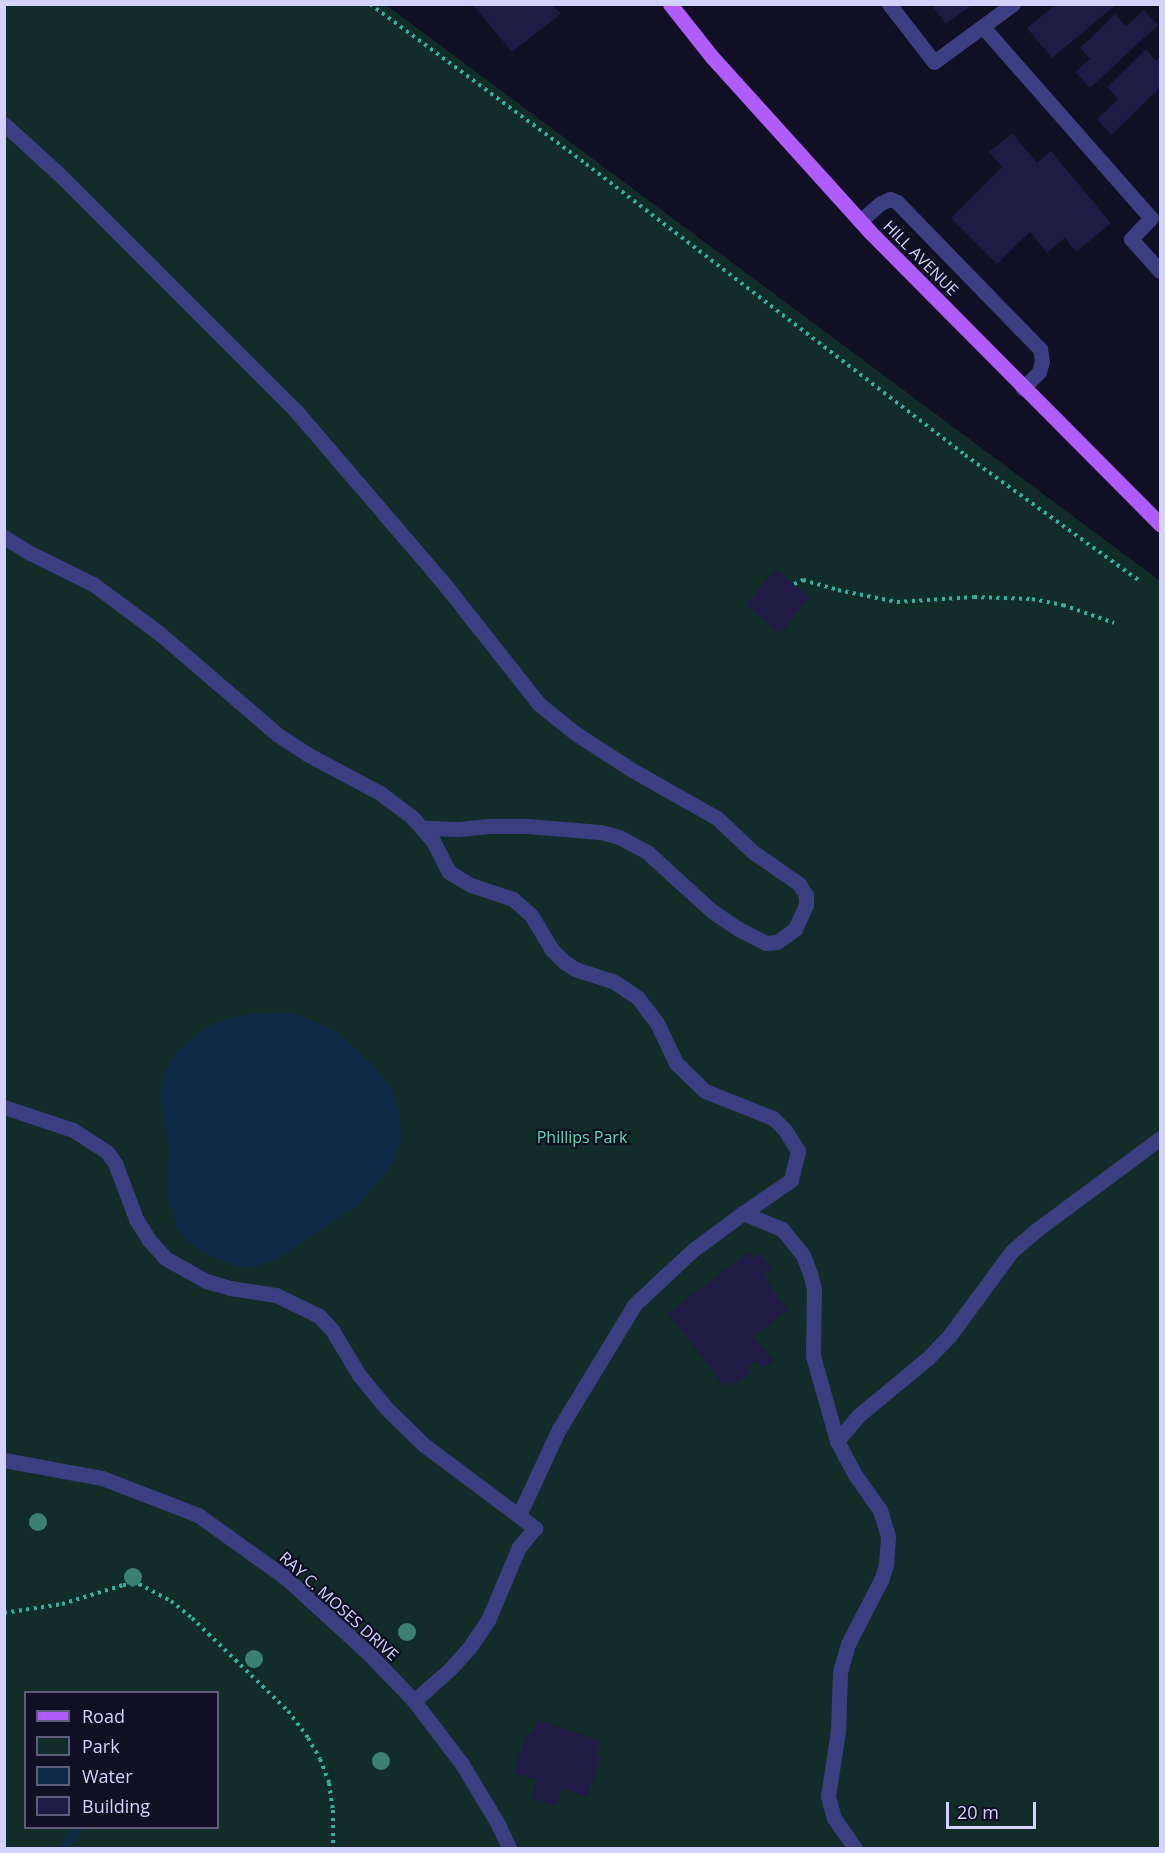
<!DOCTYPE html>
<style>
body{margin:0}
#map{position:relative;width:1165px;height:1853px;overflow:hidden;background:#100f23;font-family:"Open Sans",sans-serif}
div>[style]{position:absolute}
.green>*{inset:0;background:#122d29}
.water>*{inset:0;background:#0f2a47}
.stream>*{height:9px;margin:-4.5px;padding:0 4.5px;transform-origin:4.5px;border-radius:4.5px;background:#0f2a47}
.building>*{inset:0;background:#1f1b44}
.path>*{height:4px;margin-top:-2px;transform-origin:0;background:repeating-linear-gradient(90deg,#32b29e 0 3px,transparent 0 7.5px)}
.service>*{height:15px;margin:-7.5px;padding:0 7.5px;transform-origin:7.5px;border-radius:7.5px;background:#3b3f81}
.minor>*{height:15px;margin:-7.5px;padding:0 7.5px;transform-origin:7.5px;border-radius:7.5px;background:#3b3f81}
.primary>*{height:15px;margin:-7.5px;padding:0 7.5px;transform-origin:7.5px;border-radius:7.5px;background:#b05cfb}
.trees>*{width:18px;height:18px;margin:-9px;border-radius:50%;background:#3c8071}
span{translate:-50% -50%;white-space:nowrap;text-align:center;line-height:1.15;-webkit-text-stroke:4.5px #100f23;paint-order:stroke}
.street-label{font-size:16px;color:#d3d2fe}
.park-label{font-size:16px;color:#60dcb1}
.frame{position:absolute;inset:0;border:6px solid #d3d2fe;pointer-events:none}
.legend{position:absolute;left:24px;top:1691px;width:195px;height:138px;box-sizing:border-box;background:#100f23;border:2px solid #5e5d7b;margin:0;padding:8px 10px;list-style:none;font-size:18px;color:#d3d2fe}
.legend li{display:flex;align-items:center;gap:12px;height:30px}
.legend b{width:30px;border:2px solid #5e5d7b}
.scale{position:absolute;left:946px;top:1802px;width:90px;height:27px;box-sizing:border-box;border:3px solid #d3d2fe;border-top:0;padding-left:8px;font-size:18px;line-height:21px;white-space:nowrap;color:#d3d2fe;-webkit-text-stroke:4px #100f23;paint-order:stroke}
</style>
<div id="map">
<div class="green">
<i style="clip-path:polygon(evenodd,5px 5px,386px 5px,1160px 581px,1160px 1848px,5px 1848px,5px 5px,26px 1692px,218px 1692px,218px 1828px,26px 1828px,26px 1692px)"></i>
</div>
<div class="water">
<i style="clip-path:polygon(293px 1013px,336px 1031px,379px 1071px,392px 1090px,399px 1110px,402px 1139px,392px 1165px,359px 1204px,279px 1258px,253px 1267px,239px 1267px,204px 1253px,188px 1241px,177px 1228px,167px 1193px,169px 1145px,161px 1102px,162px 1086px,166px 1070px,177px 1052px,205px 1028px,227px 1019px,250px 1014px)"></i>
</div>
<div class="stream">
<i style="left:63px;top:1848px;width:24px;rotate:-55deg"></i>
</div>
<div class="building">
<i style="clip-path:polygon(931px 4px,973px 4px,946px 24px)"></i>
<i style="clip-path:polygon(1056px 4px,1117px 4px,1052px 58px,1027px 28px)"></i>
<i style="clip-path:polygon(473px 5px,552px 5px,561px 14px,512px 52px)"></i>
<i style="clip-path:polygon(1144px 10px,1158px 25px,1090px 88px,1075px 72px,1090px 59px,1080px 48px,1115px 14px,1126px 26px)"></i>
<i style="clip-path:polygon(1146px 49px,1156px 61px,1160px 57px,1160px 88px,1111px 135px,1097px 119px,1118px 99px,1107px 87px)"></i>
<i style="clip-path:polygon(1012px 133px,1037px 163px,1051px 151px,1111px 223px,1076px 252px,1065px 238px,1047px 253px,1030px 232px,997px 264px,951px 218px,1002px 167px,989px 152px)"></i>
<i style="clip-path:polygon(776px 569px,810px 597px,780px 634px,746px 605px)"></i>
<i style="clip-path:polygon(749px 1252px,754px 1258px,760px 1253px,772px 1269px,764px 1274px,769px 1280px,767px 1282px,788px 1310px,754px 1336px,773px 1361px,763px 1368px,757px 1361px,748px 1367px,752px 1372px,733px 1386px,730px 1381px,724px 1386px,668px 1313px)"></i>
<i style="clip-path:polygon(537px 1720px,601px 1741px,596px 1755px,601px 1757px,587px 1797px,562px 1788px,556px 1806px,531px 1798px,537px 1780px,513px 1773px,527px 1733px,532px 1735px)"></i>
</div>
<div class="path">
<i style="left:370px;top:4px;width:269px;rotate:36.5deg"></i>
<i style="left:586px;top:164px;width:478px;rotate:37.5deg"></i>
<i style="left:965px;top:455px;width:216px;rotate:35.8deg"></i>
<i style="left:794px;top:584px;width:10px;rotate:-24deg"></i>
<i style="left:803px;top:580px;width:36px;rotate:16deg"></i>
<i style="left:838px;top:590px;width:60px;rotate:11.5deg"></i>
<i style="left:897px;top:602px;width:77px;rotate:-3.7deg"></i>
<i style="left:974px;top:597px;width:58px;rotate:2deg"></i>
<i style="left:1032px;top:599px;width:32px;rotate:11deg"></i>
<i style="left:1063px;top:605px;width:54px;rotate:19.4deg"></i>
<i style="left:4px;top:1613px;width:59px;rotate:-8.8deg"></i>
<i style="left:62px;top:1604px;width:64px;rotate:-17.3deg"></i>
<i style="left:123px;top:1585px;width:16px;rotate:-4deg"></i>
<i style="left:139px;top:1584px;width:36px;rotate:28deg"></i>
<i style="left:171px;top:1601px;width:27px;rotate:39deg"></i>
<i style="left:192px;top:1618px;width:134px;rotate:44.1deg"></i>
<i style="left:288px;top:1711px;width:34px;rotate:53deg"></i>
<i style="left:308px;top:1738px;width:24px;rotate:60deg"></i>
<i style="left:320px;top:1759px;width:26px;rotate:69deg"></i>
<i style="left:329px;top:1783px;width:27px;rotate:82deg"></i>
<i style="left:333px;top:1810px;width:38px;rotate:90deg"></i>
</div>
<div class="service">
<i style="left:983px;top:27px;width:254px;rotate:48.7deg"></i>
<i style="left:1151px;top:218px;width:29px;rotate:134deg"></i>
<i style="left:1131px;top:239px;width:43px;rotate:47.8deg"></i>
<i style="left:934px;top:62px;width:98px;rotate:-36.3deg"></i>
<i style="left:4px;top:124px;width:79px;rotate:42.4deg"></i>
<i style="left:62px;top:177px;width:331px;rotate:45deg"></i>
<i style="left:296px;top:411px;width:229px;rotate:49.4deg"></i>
<i style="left:445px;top:585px;width:152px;rotate:51.7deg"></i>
<i style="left:539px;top:704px;width:46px;rotate:38.9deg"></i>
<i style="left:575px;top:733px;width:68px;rotate:33deg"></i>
<i style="left:632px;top:770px;width:98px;rotate:29.5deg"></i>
<i style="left:717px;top:818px;width:50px;rotate:43.4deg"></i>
<i style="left:753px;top:852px;width:56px;rotate:34.8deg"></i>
<i style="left:799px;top:884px;width:13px;rotate:58deg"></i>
<i style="left:806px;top:895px;width:10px;rotate:90deg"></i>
<i style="left:806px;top:905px;width:26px;rotate:115deg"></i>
<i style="left:795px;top:929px;width:22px;rotate:144deg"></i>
<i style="left:777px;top:942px;width:11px;rotate:175deg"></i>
<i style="left:766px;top:943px;width:33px;rotate:-153deg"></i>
<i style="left:737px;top:928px;width:29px;rotate:-146deg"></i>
<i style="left:713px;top:912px;width:89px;rotate:-137.7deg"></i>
<i style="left:647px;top:852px;width:32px;rotate:-152deg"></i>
<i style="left:619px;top:837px;width:20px;rotate:-165deg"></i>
<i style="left:600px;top:832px;width:73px;rotate:-175.3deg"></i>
<i style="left:527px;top:826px;width:39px;rotate:180deg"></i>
<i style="left:488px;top:826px;width:31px;rotate:174deg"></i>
<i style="left:457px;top:829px;width:33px;rotate:-178deg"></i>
<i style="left:860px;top:221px;width:28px;rotate:-41deg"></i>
<i style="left:881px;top:203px;width:10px;rotate:-24deg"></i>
<i style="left:890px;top:199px;width:8px;rotate:23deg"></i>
<i style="left:897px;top:202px;width:205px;rotate:45.8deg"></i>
<i style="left:1040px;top:349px;width:12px;rotate:81deg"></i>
<i style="left:1042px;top:361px;width:11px;rotate:105deg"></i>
<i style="left:1039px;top:372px;width:23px;rotate:135deg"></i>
<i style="left:4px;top:537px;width:31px;rotate:32deg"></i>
<i style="left:30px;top:553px;width:70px;rotate:26.2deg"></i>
<i style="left:93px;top:584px;width:82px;rotate:36.6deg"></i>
<i style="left:159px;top:633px;width:157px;rotate:40.6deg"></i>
<i style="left:278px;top:735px;width:35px;rotate:33deg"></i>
<i style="left:307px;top:754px;width:83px;rotate:28.1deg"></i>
<i style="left:380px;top:793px;width:40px;rotate:37deg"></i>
<i style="left:412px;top:817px;width:32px;rotate:49deg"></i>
<i style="left:433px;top:841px;width:35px;rotate:63deg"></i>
<i style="left:449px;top:872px;width:26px;rotate:31deg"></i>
<i style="left:471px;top:885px;width:44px;rotate:18.4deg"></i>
<i style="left:513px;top:899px;width:24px;rotate:42deg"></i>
<i style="left:531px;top:915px;width:41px;rotate:59deg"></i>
<i style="left:552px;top:950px;width:16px;rotate:45deg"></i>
<i style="left:563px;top:961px;width:14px;rotate:34deg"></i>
<i style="left:575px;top:969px;width:40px;rotate:18deg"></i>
<i style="left:613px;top:981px;width:30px;rotate:34deg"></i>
<i style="left:638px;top:998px;width:31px;rotate:53deg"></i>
<i style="left:657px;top:1023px;width:44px;rotate:64.6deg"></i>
<i style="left:676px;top:1063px;width:40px;rotate:44deg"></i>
<i style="left:705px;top:1091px;width:73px;rotate:21.7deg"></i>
<i style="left:773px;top:1118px;width:17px;rotate:45deg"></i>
<i style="left:785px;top:1130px;width:25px;rotate:58deg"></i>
<i style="left:798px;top:1151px;width:30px;rotate:104deg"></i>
<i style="left:791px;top:1180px;width:58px;rotate:145.5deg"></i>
<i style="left:4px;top:1107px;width:73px;rotate:18.4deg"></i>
<i style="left:73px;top:1130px;width:40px;rotate:32.9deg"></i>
<i style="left:107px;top:1152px;width:14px;rotate:54deg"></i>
<i style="left:115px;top:1163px;width:60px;rotate:69.4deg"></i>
<i style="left:136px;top:1219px;width:25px;rotate:58deg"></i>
<i style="left:149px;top:1240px;width:24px;rotate:48deg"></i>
<i style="left:165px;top:1258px;width:47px;rotate:29.3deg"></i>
<i style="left:206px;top:1281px;width:25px;rotate:16deg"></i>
<i style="left:230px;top:1288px;width:47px;rotate:8.7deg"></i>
<i style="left:276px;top:1295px;width:48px;rotate:26deg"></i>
<i style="left:319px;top:1316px;width:19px;rotate:47deg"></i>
<i style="left:332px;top:1330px;width:52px;rotate:59deg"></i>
<i style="left:359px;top:1375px;width:44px;rotate:50.5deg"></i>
<i style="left:387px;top:1409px;width:52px;rotate:44.2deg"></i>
<i style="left:424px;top:1445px;width:139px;rotate:36.8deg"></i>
<i style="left:535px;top:1528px;width:25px;rotate:130deg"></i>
<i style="left:519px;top:1547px;width:79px;rotate:113deg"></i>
<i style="left:488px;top:1620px;width:34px;rotate:124deg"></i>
<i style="left:469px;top:1648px;width:28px;rotate:132deg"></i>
<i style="left:450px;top:1669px;width:48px;rotate:138.4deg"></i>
<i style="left:837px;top:1441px;width:34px;rotate:-50deg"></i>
<i style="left:859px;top:1415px;width:89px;rotate:-39.6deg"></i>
<i style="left:928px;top:1358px;width:32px;rotate:-46deg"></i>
<i style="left:950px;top:1335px;width:104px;rotate:-53.6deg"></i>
<i style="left:1012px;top:1251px;width:30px;rotate:-41deg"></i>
<i style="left:1035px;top:1231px;width:156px;rotate:-36.6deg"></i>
<i style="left:519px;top:1515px;width:95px;rotate:-65.1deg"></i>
<i style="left:559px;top:1429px;width:146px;rotate:-58.7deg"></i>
<i style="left:635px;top:1304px;width:79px;rotate:-43deg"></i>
<i style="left:693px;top:1250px;width:62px;rotate:-36.5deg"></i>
<i style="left:743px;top:1213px;width:42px;rotate:22.3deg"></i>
<i style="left:782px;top:1229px;width:33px;rotate:51deg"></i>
<i style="left:803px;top:1255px;width:19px;rotate:69deg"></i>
<i style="left:810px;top:1273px;width:16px;rotate:76deg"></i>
<i style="left:814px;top:1289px;width:67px;rotate:90.9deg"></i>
<i style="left:813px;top:1356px;width:88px;rotate:74.2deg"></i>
<i style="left:837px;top:1441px;width:40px;rotate:62deg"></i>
<i style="left:856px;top:1476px;width:42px;rotate:54.8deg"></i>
<i style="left:880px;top:1510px;width:28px;rotate:73deg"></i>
<i style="left:888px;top:1537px;width:28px;rotate:94deg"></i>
<i style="left:886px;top:1565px;width:16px;rotate:108deg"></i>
<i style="left:881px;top:1580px;width:72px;rotate:117.3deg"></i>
<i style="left:848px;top:1644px;width:29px;rotate:106deg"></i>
<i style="left:840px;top:1672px;width:59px;rotate:91.9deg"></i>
<i style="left:838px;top:1731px;width:66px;rotate:98.7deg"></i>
<i style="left:828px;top:1796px;width:23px;rotate:75deg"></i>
<i style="left:834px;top:1818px;width:37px;rotate:55deg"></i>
</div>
<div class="minor">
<i style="left:889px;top:4px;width:73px;rotate:52.2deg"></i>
<i style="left:4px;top:1460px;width:100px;rotate:10.4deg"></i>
<i style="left:102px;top:1478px;width:103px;rotate:21.1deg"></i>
<i style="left:198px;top:1515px;width:108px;rotate:35.6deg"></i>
<i style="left:286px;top:1578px;width:113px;rotate:42.5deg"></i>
<i style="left:369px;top:1654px;width:65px;rotate:46.2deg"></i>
<i style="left:414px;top:1701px;width:79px;rotate:52.7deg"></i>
<i style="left:462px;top:1764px;width:70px;rotate:59deg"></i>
<i style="left:498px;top:1824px;width:26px;rotate:65deg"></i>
</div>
<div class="primary">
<i style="left:670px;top:4px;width:68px;rotate:51.6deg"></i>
<i style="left:712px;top:57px;width:236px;rotate:47.9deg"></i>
<i style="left:870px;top:232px;width:412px;rotate:45.2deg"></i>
</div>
<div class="trees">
<i style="left:38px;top:1522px"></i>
<i style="left:133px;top:1577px"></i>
<i style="left:407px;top:1632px"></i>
<i style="left:254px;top:1659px"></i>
<i style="left:381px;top:1761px"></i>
</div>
<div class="street-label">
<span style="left:921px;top:258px;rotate:45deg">HILL AVENUE</span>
<span style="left:339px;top:1606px;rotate:42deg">RAY C. MOSES DRIVE</span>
</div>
<div class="park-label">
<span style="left:582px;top:1137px">Phillips Park</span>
</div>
<div class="frame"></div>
<ul class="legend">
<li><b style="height:8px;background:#b05cfb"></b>Road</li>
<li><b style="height:16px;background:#122d29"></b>Park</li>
<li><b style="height:16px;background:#0f2a47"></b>Water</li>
<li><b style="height:16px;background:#1f1b44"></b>Building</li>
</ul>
<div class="scale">20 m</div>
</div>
